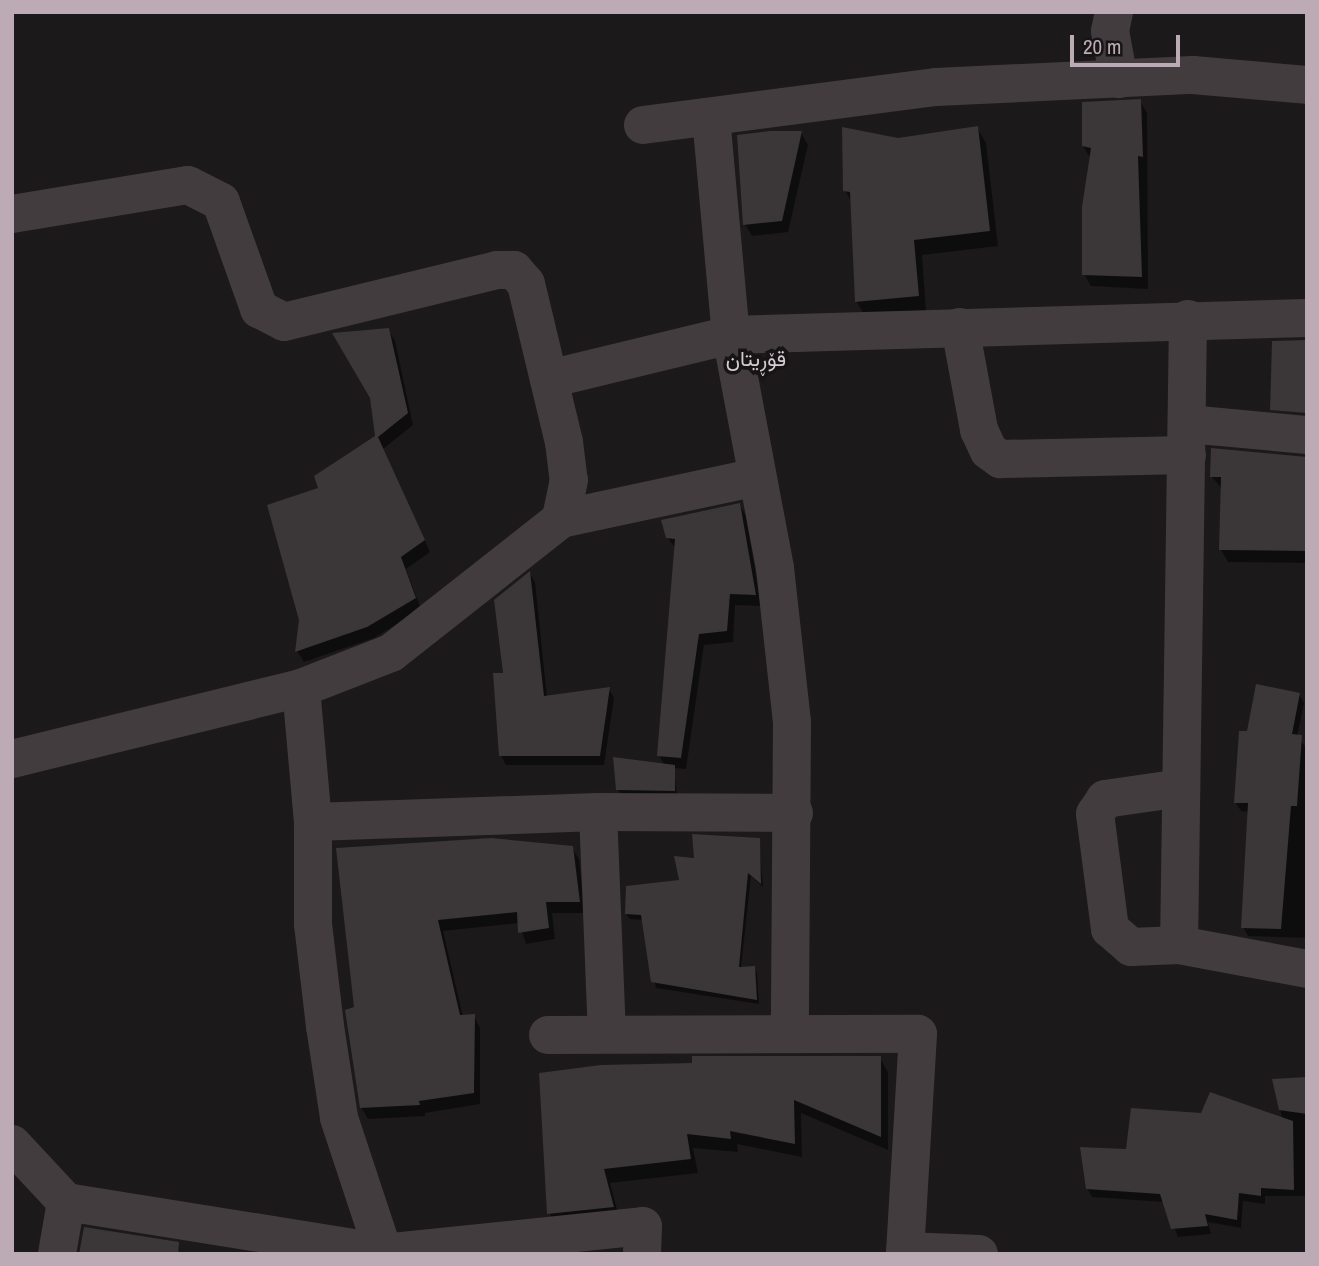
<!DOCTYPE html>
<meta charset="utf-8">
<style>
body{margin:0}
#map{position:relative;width:1319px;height:1266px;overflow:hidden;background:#1c191a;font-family:"Archivo Narrow",Vazirmatn,sans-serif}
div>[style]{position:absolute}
.shadow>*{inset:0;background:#0007}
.building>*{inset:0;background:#3b3638}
.street>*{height:38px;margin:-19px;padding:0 19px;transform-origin:19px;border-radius:19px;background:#433c3f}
span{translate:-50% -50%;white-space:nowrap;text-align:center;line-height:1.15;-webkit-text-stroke:7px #171415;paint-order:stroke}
.quarter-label{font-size:21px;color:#d8ccd3}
.frame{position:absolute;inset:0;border:14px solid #bcabb5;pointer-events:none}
.scale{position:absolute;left:1070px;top:35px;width:110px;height:32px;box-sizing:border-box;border:4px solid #bcabb5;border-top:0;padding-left:9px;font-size:21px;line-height:24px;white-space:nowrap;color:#bcabb5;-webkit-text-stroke:5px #171415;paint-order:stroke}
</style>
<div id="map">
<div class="shadow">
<i style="clip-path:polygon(1140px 101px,1147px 113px,1148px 289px,1091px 286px,1084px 274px,1091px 159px,1083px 146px)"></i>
<i style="clip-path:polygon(977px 128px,986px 143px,998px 246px,922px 255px,926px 311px,865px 316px,856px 301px,852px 203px,845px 190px,897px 140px)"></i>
<i style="clip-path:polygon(801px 133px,808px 145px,788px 232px,752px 236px,745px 224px)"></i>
<i style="clip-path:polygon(388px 329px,395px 341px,413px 425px,383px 449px,430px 552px,406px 569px,421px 609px,374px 638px,304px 662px,297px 651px,320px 489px,377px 437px)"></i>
<i style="clip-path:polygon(1212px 450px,1307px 480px,1307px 563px,1228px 562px,1221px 550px,1222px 489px,1212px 477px)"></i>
<i style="clip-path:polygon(740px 505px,746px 516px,761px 606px,735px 605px,733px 642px,704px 645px,686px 769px,674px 768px,677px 796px,621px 795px,618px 790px,665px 766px,659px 755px,676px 549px,667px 537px)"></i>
<i style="clip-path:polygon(530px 574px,535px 582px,547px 697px,609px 689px,614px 698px,604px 765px,506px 765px,501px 756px)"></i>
<i style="clip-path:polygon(1299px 694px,1304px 703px,1297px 737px,1307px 748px,1307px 938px,1248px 936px,1243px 927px,1249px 812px,1241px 811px,1235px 802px,1248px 733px)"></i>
<i style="clip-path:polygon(759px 839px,763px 887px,751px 876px,741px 968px,754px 967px,757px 973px,759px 1004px,656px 988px,643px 920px,630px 919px,626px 914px,681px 882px,696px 860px)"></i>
<i style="clip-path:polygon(572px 848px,579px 859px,585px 913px,552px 913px,555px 939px,526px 944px,519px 923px,443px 931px,463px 1017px,474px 1016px,480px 1028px,480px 1104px,425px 1113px,425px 1116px,368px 1119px,361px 1107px,356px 1009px,338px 849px)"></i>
<i style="clip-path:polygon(880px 1058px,888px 1072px,888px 1150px,801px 1113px,802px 1157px,737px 1144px,738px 1152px,693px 1148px,698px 1173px,610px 1183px,620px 1221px,557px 1227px,549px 1213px,541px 1074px)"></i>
<i style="clip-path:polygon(1307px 1078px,1307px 1196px,1265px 1196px,1265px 1204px,1243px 1201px,1241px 1228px,1208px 1222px,1211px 1234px,1178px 1237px,1164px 1202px,1092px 1197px,1087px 1188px,1127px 1151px,1282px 1119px,1275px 1081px)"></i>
</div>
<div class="building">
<i style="clip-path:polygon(1141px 99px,1143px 157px,1138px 156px,1142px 277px,1082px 275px,1082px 207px,1091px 148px,1082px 146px,1082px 102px)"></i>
<i style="clip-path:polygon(978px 126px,990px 231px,914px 240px,919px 296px,855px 302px,850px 192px,843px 191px,842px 127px,898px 138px)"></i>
<i style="clip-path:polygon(770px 131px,802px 131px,782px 221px,743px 225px,737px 135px)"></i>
<i style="clip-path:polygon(389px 328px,408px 413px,378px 437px,425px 540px,401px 557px,416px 598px,367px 627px,295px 652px,299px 620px,267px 505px,318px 488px,314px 476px,375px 436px,370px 398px,332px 333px)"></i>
<i style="clip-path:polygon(1307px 340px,1307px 413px,1270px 410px,1272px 341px)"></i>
<i style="clip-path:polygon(1211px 448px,1307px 457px,1307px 551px,1219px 550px,1221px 477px,1210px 477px)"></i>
<i style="clip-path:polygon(740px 503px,756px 595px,730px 594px,727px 631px,699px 634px,681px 758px,657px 756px,675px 539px,666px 538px,661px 520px)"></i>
<i style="clip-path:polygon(530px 571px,544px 696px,610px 687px,600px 756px,499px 756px,493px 673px,503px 673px,494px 600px)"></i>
<i style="clip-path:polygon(1256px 684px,1300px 693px,1292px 734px,1302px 735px,1297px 806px,1291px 806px,1281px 929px,1241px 928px,1248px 803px,1234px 803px,1239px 731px,1247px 731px)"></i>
<i style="clip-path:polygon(613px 757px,675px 765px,675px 791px,616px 790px)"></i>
<i style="clip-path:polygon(692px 834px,760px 838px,761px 884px,748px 873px,739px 967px,755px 966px,757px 1000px,651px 982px,641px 915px,625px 914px,626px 886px,679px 880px,674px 856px,694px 858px)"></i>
<i style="clip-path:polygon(491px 838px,573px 846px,580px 902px,546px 902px,549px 928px,518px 933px,517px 912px,438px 920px,460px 1015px,475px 1014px,474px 1093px,419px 1101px,420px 1105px,360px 1108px,345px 1010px,354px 1007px,336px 848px)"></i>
<i style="clip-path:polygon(692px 1056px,881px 1056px,881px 1137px,794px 1100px,795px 1144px,730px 1131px,731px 1139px,687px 1134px,691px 1159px,604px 1169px,614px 1207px,547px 1214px,539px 1073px,601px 1065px,692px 1063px)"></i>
<i style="clip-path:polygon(1307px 1077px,1307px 1114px,1279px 1110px,1272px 1079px)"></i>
<i style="clip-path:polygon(1210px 1092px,1293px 1121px,1294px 1190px,1261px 1188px,1261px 1196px,1239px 1193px,1237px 1220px,1205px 1214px,1208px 1226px,1171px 1229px,1160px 1194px,1086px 1189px,1080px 1147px,1126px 1149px,1131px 1108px,1201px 1113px)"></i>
<i style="clip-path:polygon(84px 1227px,179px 1242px,178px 1254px,79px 1254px)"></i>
</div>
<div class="street">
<i style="left:1114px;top:12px;width:19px;rotate:102deg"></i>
<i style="left:1110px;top:31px;width:49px;rotate:79.4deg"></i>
<i style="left:711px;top:117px;width:219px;rotate:84.8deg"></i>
<i style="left:731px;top:335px;width:237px;rotate:79.3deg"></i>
<i style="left:775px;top:568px;width:155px;rotate:83.7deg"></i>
<i style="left:792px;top:722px;width:312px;rotate:90.4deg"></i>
<i style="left:643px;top:125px;width:295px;rotate:-7.4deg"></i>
<i style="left:936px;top:87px;width:257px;rotate:-2.7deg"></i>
<i style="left:1193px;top:75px;width:114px;rotate:5deg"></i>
<i style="left:12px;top:214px;width:178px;rotate:-9.4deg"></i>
<i style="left:188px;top:185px;width:37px;rotate:27deg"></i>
<i style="left:221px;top:202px;width:114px;rotate:70.4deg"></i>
<i style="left:259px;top:309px;width:28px;rotate:27deg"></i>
<i style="left:284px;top:322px;width:219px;rotate:-13.7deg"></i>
<i style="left:497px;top:270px;width:17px"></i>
<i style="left:514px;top:270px;width:18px;rotate:49deg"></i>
<i style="left:526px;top:284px;width:163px;rotate:76.5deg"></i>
<i style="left:564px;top:442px;width:38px;rotate:83deg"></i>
<i style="left:569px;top:480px;width:40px;rotate:102deg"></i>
<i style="left:1188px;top:319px;width:626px;rotate:90.82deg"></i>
<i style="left:1179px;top:945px;width:130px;rotate:10.6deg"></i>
<i style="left:960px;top:327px;width:105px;rotate:79.5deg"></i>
<i style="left:979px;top:430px;width:23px;rotate:65deg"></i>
<i style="left:989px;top:451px;width:14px;rotate:36deg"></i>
<i style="left:1000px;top:459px;width:187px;rotate:-1.2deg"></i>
<i style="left:549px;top:379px;width:187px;rotate:-13.6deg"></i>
<i style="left:731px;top:335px;width:576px;rotate:-1.69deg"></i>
<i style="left:1188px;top:424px;width:120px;rotate:5.3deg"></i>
<i style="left:301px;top:688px;width:135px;rotate:84.9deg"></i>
<i style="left:313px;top:822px;width:102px;rotate:90deg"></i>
<i style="left:313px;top:924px;width:103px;rotate:83.3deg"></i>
<i style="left:325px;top:1026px;width:93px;rotate:81.3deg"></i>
<i style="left:339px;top:1118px;width:143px;rotate:71.7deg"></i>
<i style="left:12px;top:759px;width:298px;rotate:-13.8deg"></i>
<i style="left:301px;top:688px;width:97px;rotate:-21.3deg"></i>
<i style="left:391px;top:653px;width:216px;rotate:-38.2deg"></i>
<i style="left:561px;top:519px;width:200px;rotate:-12.1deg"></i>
<i style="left:598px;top:812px;width:222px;rotate:87.7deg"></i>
<i style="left:313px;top:822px;width:285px;rotate:-2deg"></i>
<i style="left:598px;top:812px;width:196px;rotate:0.3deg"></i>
<i style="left:1179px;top:945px;width:48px;rotate:177.6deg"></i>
<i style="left:1131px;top:947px;width:28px;rotate:-139deg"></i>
<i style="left:1110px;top:929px;width:116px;rotate:-97.4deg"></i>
<i style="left:1095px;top:814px;width:18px;rotate:-56deg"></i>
<i style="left:1105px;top:799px;width:77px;rotate:-8.2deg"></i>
<i style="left:548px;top:1035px;width:370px;rotate:-0.2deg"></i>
<i style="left:918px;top:1034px;width:220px;rotate:93.4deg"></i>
<i style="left:12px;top:1144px;width:79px;rotate:47deg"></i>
<i style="left:66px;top:1202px;width:321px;rotate:9.1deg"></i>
<i style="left:383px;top:1253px;width:261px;rotate:-5.9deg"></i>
<i style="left:643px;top:1226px;width:28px;rotate:92deg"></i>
<i style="left:905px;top:1251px;width:74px;rotate:2.3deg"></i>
<i style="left:57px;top:1254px;width:53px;rotate:-80.2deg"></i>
</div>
<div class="quarter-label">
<span style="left:756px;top:359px">قۆڕیتان</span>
</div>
<div class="frame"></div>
<div class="scale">20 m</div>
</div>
